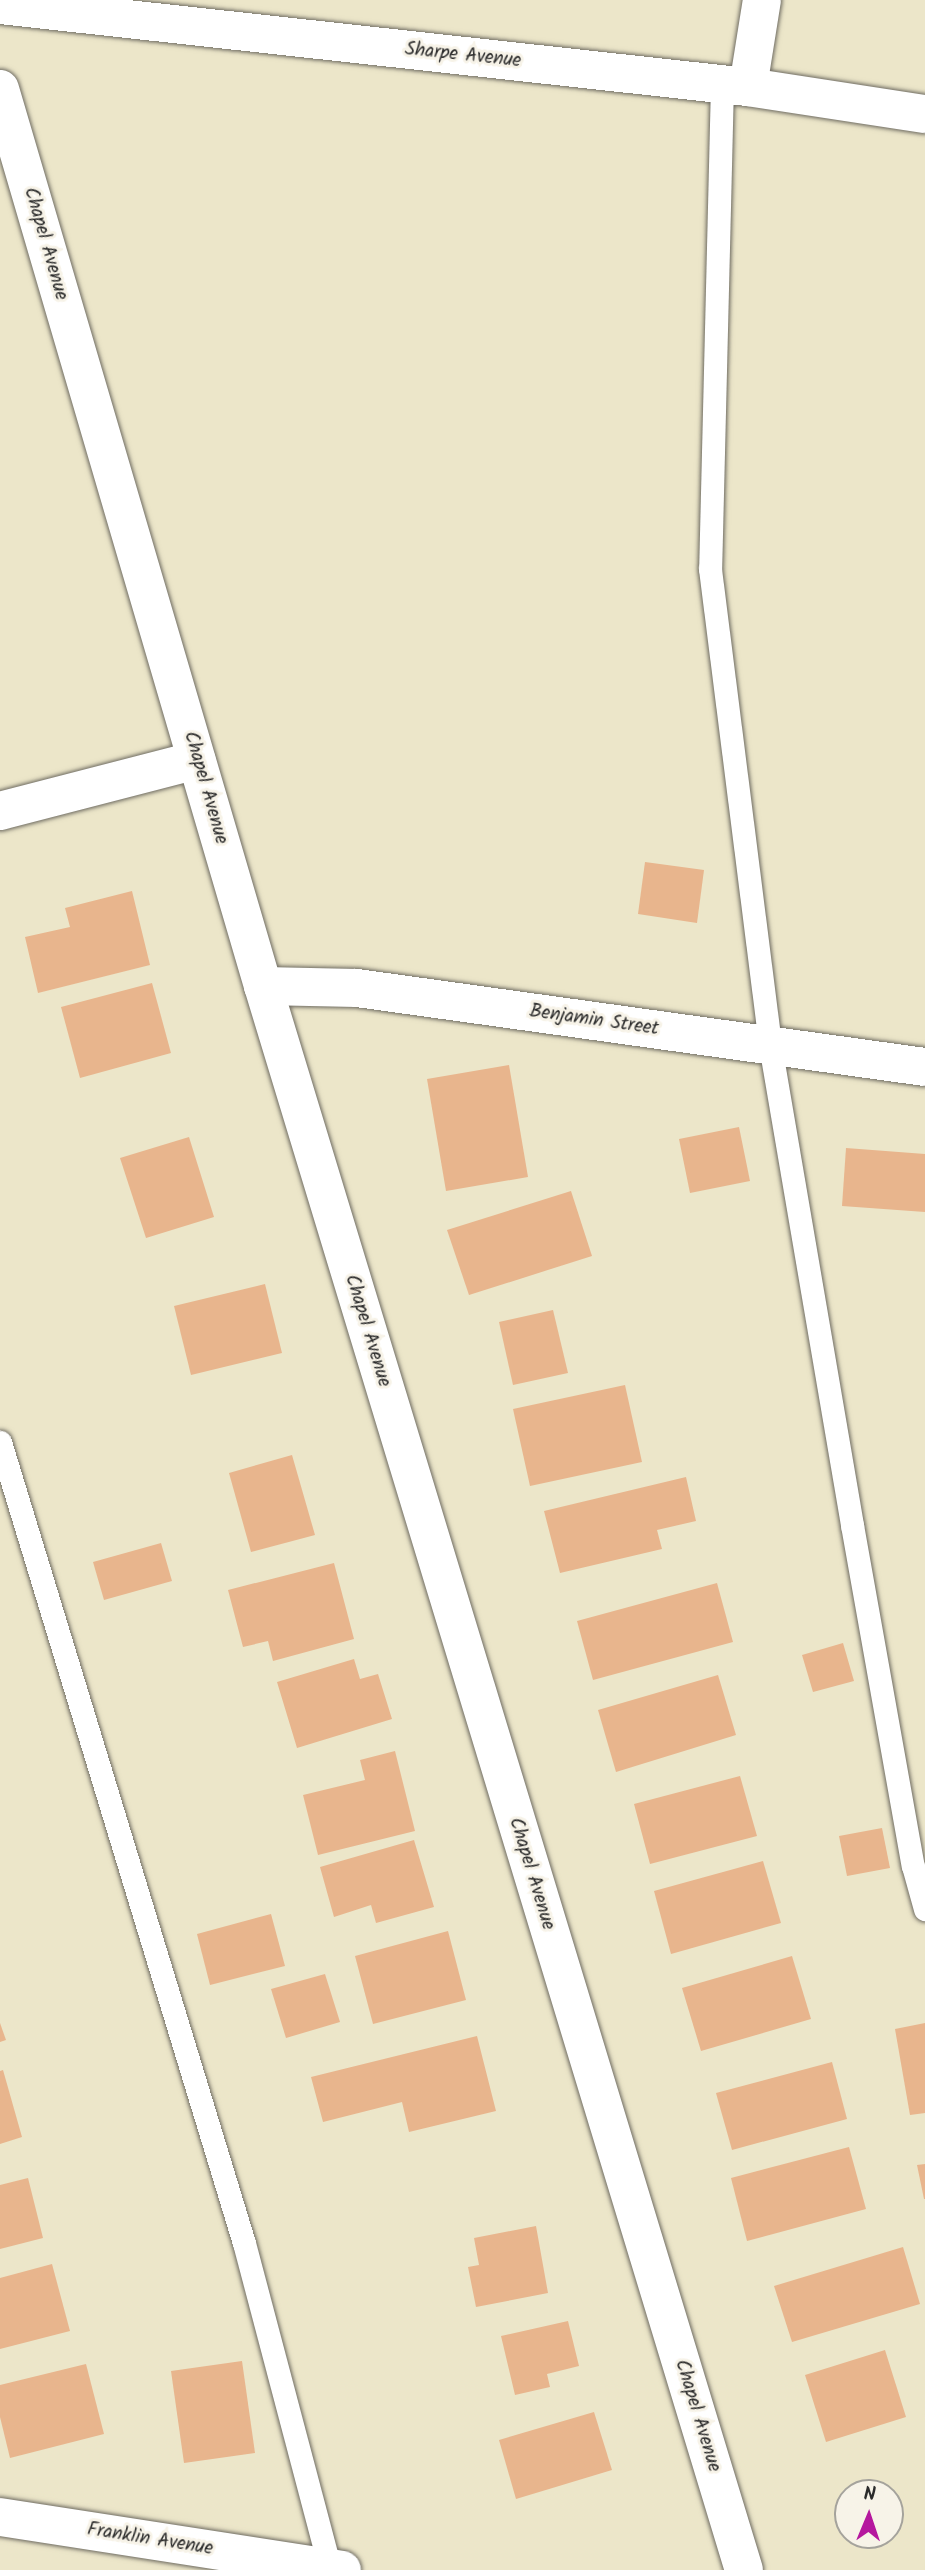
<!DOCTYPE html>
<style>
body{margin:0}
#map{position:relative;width:925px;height:2570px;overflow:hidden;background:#ece6c9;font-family:Kalam,sans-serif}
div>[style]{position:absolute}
.building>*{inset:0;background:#e8b58d}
.roads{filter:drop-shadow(0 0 2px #6f6c62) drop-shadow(0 0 2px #6f6c62)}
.service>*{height:23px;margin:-11.5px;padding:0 11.5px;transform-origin:11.5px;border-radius:11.5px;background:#fff}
.minor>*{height:38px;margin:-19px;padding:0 19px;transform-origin:19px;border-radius:19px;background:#fff}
span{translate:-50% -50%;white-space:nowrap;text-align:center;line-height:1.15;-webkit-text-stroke:6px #f7f3e8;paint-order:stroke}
.street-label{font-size:19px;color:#2b2b2b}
.north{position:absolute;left:834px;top:2479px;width:70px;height:70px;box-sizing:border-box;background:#f7f3e8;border:2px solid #a5a39c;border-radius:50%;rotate:2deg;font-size:19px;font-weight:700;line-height:28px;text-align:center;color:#2b2b2b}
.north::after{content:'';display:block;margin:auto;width:24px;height:32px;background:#b5179e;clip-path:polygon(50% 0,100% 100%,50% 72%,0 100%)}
</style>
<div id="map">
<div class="building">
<i style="clip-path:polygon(645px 862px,704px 870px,697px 923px,638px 914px)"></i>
<i style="clip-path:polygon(132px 891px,150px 965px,38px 993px,25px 937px,70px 927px,65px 908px)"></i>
<i style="clip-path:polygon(152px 983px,171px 1053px,80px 1078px,61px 1007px)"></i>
<i style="clip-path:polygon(509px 1065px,528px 1177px,446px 1191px,427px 1079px)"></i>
<i style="clip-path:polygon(739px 1127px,750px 1181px,690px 1193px,679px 1139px)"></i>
<i style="clip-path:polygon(189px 1137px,214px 1217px,146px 1238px,120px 1158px)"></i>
<i style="clip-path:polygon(846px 1148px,925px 1154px,925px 1212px,842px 1206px)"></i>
<i style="clip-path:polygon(571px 1191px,592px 1256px,469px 1295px,447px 1230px)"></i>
<i style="clip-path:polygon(265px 1284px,282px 1353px,191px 1375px,174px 1306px)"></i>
<i style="clip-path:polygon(553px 1310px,568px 1373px,513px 1385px,499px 1322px)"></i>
<i style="clip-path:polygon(625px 1385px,642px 1462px,530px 1486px,513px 1409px)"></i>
<i style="clip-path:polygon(292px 1455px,315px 1535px,251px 1552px,229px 1473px)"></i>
<i style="clip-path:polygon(686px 1477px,696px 1521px,657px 1530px,662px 1549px,560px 1573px,544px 1511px)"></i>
<i style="clip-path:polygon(161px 1543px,172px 1581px,104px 1600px,93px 1562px)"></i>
<i style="clip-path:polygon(334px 1563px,354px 1639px,273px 1661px,268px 1641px,243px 1647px,228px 1590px)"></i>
<i style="clip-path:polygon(717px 1583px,733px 1642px,593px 1680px,577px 1621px)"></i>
<i style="clip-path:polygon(843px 1643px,854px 1681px,813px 1692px,802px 1655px)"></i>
<i style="clip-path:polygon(354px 1659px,360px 1679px,378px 1674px,392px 1719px,297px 1748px,277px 1682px)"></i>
<i style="clip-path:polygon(718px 1675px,736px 1735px,616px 1772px,598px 1710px)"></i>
<i style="clip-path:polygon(395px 1751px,415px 1831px,318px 1855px,303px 1795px,365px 1780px,360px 1760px)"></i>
<i style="clip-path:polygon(740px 1776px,757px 1836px,650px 1864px,634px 1804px)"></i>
<i style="clip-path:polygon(882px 1828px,890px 1868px,847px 1876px,839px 1836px)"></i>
<i style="clip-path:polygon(414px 1840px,434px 1907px,376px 1923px,371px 1905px,334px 1917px,320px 1867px)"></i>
<i style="clip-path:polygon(763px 1861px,781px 1923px,671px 1954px,654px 1891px)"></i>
<i style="clip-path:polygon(271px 1914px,285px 1966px,210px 1985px,197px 1934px)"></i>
<i style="clip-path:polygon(448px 1931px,466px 2000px,373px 2024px,355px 1956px)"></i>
<i style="clip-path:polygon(792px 1956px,811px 2019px,701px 2051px,682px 1988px)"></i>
<i style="clip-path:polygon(325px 1974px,340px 2022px,286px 2038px,271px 1989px)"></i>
<i style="clip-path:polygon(0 2023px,6px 2040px,0 2042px)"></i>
<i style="clip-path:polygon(925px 2023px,925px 2113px,910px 2115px,895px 2029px)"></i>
<i style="clip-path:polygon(477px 2036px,496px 2111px,409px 2132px,402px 2102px,323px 2122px,311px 2077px)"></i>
<i style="clip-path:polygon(832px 2062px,847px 2119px,732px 2150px,716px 2093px)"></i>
<i style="clip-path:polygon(3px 2070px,22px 2137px,0 2144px,0 2071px)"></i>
<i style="clip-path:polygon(849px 2147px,866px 2209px,747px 2241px,731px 2178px)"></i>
<i style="clip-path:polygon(925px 2164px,925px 2199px,924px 2199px,917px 2165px)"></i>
<i style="clip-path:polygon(28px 2178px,43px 2238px,0 2249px,0 2185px)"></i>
<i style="clip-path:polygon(536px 2226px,548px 2293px,476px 2307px,468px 2267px,479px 2265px,474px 2238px)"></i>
<i style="clip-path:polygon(903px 2247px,920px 2304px,792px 2342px,774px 2286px)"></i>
<i style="clip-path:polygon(52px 2264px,70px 2331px,0 2349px,0 2278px)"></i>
<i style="clip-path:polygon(568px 2321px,579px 2366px,547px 2374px,550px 2387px,515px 2395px,501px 2336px)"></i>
<i style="clip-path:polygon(885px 2350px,906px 2417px,826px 2442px,805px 2375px)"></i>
<i style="clip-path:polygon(242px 2361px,255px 2453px,184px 2463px,171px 2371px)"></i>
<i style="clip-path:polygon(86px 2364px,104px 2434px,10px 2458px,0 2417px,0 2385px)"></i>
<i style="clip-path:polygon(594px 2412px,612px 2470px,516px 2499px,499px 2440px)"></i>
</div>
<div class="roads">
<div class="service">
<i style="left:722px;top:84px;width:485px;rotate:91.4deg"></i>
<i style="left:710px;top:569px;width:480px;rotate:82.8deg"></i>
<i style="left:770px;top:1045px;width:487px;rotate:80.3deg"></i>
<i style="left:852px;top:1525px;width:346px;rotate:79.9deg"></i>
<i style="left:913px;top:1866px;width:45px;rotate:74.4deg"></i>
<i style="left:0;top:1442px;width:837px;rotate:73.06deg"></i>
<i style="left:244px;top:2243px;width:337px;rotate:75.2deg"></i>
</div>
<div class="minor">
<i style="left:0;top:5px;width:752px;rotate:6.26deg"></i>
<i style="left:748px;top:87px;width:179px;rotate:8.7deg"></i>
<i style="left:748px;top:87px;width:88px;rotate:-80.9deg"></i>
<i style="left:0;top:89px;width:935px;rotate:73.66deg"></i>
<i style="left:263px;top:986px;width:1655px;rotate:73.11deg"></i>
<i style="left:0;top:811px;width:203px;rotate:-14.5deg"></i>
<i style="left:263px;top:986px;width:94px;rotate:1.2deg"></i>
<i style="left:357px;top:988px;width:573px;rotate:7.92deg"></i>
<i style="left:0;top:2517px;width:346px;rotate:8.8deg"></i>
</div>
</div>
<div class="street-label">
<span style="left:463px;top:56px;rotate:6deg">Sharpe Avenue</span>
<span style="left:45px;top:244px;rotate:74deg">Chapel Avenue</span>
<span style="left:205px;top:788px;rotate:74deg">Chapel Avenue</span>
<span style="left:594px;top:1021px;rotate:8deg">Benjamin Street</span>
<span style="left:367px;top:1331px;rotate:73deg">Chapel Avenue</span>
<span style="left:531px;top:1874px;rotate:73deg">Chapel Avenue</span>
<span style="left:697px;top:2416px;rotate:73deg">Chapel Avenue</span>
<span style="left:150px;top:2540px;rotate:9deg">Franklin Avenue</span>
</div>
<div class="north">N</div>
</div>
